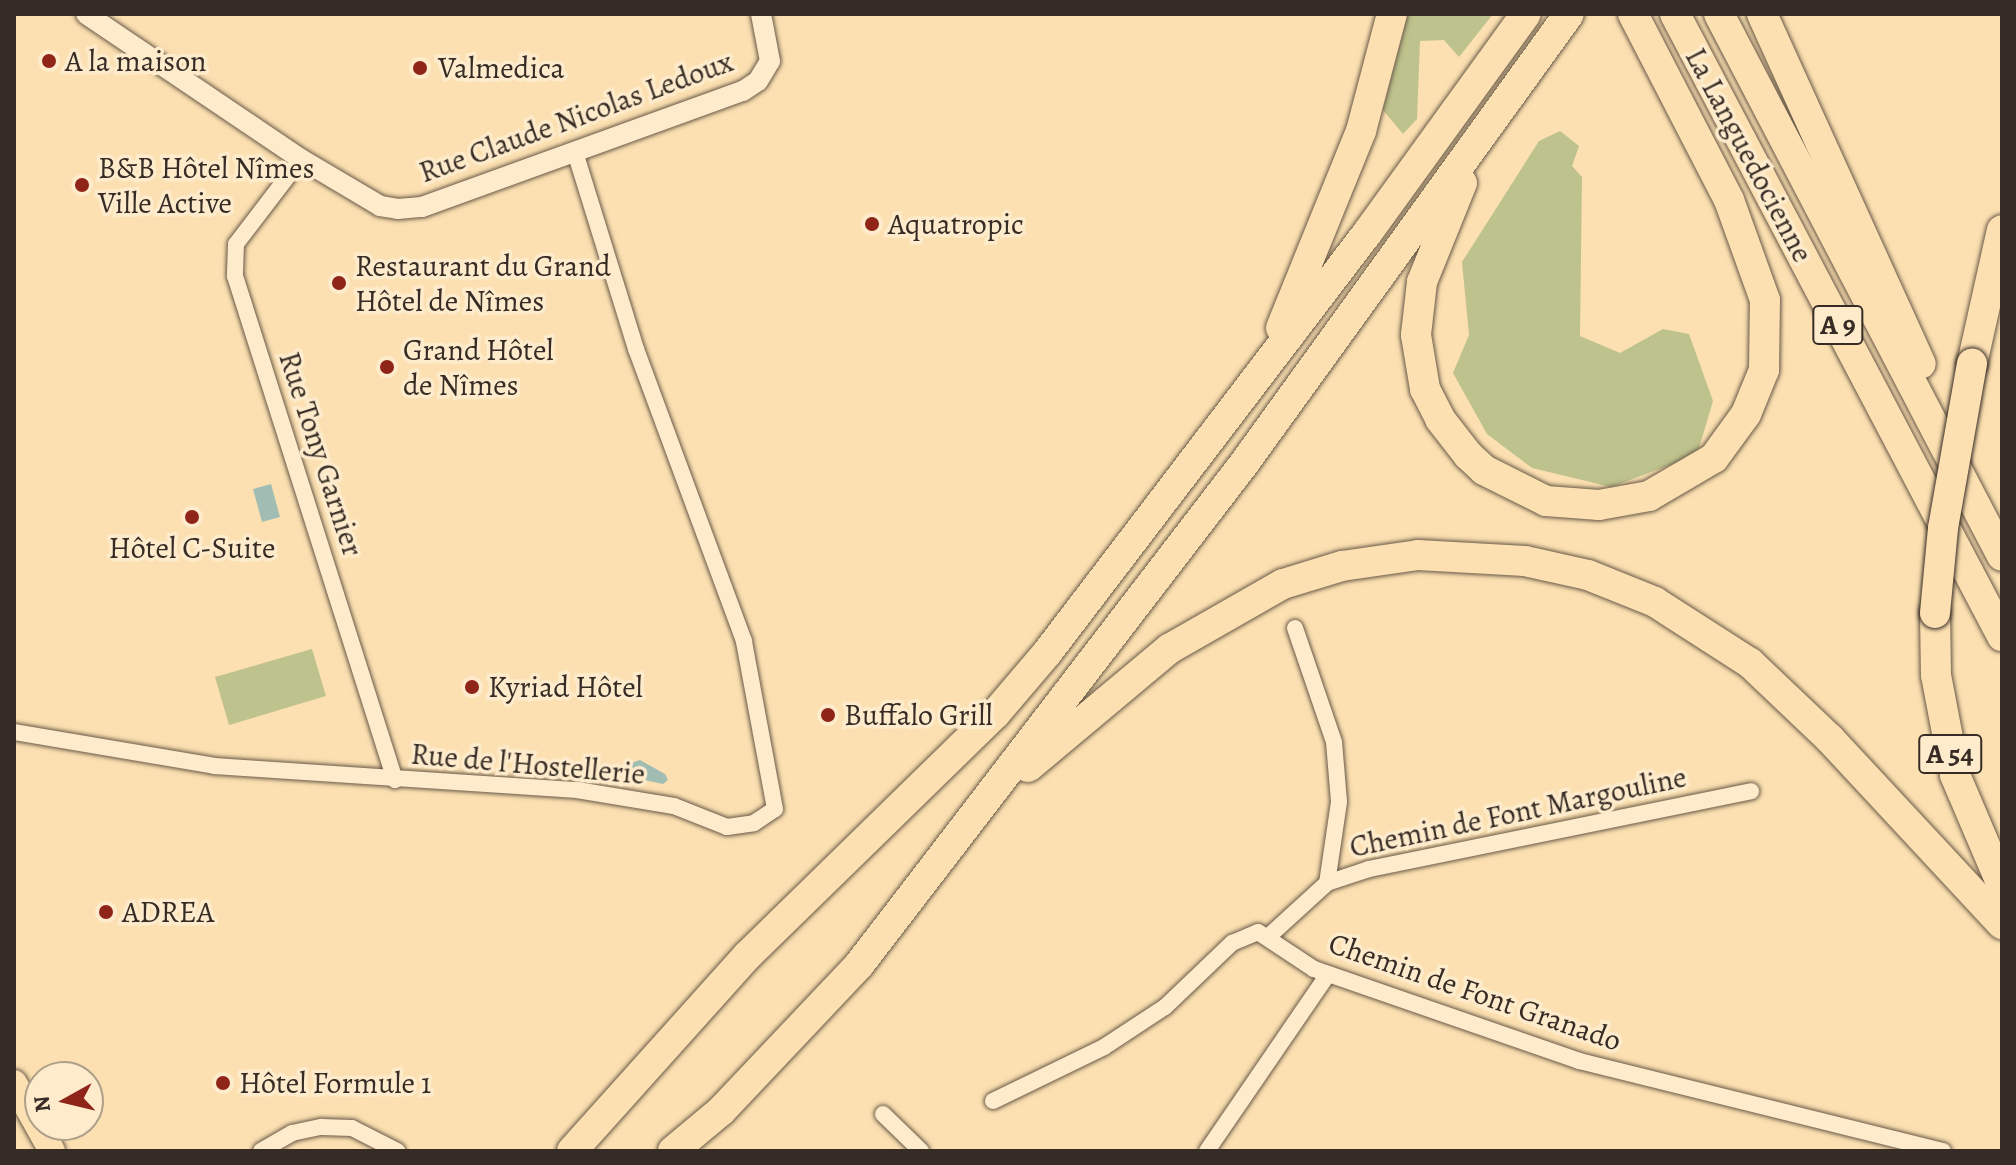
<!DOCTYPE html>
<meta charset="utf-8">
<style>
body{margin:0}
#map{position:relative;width:2016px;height:1165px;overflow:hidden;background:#fce0b1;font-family:Alegreya,serif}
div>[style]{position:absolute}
.green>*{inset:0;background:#bec28c}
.water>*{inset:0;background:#a0bcb3}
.roads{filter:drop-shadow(0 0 2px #685948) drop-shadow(0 0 2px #685948)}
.minor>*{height:16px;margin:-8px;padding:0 8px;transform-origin:8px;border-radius:8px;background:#fdebcc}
.tertiary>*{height:20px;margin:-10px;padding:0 10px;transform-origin:10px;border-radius:10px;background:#fdebcc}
.primary>*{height:26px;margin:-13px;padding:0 13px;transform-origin:13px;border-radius:13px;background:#fce0b1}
.motorway>*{height:30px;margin:-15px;padding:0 15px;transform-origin:15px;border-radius:15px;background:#fce0b1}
.bridges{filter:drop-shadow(0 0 2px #372c25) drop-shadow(0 0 2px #372c25)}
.motorway-bridge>*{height:30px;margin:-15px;padding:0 15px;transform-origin:15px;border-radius:15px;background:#fce0b1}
.dots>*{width:22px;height:22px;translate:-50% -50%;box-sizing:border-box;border:4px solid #fdebcc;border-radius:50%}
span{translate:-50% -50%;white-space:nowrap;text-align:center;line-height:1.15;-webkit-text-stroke:7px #fdebcc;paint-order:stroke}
.shield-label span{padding:2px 6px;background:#fdebcc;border:2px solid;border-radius:6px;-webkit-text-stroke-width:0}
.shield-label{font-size:28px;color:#372c25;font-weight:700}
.poi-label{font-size:30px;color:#372c25}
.left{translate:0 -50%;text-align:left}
.street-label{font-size:30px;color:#372c25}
.frame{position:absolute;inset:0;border:16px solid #372c25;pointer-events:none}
.north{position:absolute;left:24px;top:1061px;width:80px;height:80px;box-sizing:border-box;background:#fdebcc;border:2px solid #ae9f89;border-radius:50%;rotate:262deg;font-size:22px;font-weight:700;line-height:32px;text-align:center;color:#372c25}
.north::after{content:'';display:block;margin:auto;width:28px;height:36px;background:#8f2418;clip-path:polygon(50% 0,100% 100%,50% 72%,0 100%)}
</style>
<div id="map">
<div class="green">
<i style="clip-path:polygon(1408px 14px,1493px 14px,1459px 57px,1444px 40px,1420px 41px,1417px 119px,1403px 134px,1383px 110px)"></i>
<i style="clip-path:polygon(1560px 131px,1579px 146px,1572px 166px,1582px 177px,1580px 336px,1620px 353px,1663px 329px,1689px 334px,1713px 401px,1697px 455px,1611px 487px,1532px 468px,1487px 434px,1453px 373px,1469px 335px,1462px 262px,1539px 141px)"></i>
<i style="clip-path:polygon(312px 649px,326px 696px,229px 725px,215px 677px)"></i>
</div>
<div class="water">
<i style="clip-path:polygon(271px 484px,280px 517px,262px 522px,253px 489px)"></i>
<i style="clip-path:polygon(640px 760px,665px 774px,668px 780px,663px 784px,626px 776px,626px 765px)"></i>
</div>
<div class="roads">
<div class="minor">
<i style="left:301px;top:159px;width:107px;rotate:127.4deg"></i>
<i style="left:236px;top:244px;width:32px;rotate:92deg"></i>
<i style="left:235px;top:276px;width:529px;rotate:72.39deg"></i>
<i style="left:1295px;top:628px;width:120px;rotate:71.1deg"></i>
<i style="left:1334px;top:742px;width:60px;rotate:85.2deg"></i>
<i style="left:1339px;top:802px;width:82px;rotate:98.4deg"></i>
<i style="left:14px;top:732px;width:203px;rotate:9.6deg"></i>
<i style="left:214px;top:766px;width:364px;rotate:3.8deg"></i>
<i style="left:577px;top:790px;width:98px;rotate:9.4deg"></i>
<i style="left:674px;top:806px;width:57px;rotate:21.6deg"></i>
<i style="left:727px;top:827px;width:27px;rotate:-8deg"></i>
<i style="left:754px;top:823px;width:25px;rotate:-34deg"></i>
<i style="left:775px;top:809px;width:171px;rotate:-100.5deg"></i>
<i style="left:744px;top:641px;width:311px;rotate:-110.3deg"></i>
<i style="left:636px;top:349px;width:206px;rotate:-107.2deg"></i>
<i style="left:1269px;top:936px;width:79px;rotate:-42.4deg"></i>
<i style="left:1327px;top:883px;width:44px;rotate:-18.4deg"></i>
<i style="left:1369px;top:869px;width:390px;rotate:-11.5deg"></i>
<i style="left:993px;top:1101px;width:123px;rotate:-25.9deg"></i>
<i style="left:1104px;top:1047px;width:73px;rotate:-33.3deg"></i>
<i style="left:1165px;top:1007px;width:93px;rotate:-43.7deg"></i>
<i style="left:1232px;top:943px;width:28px;rotate:-23deg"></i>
<i style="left:1258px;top:932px;width:67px;rotate:33.5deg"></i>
<i style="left:1314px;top:969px;width:281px;rotate:19.1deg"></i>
<i style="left:1579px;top:1061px;width:375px;rotate:13.9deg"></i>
<i style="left:883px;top:1114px;width:53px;rotate:44.2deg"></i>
<i style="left:261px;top:1151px;width:36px;rotate:-30deg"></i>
<i style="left:292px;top:1133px;width:30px;rotate:-12deg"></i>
<i style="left:321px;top:1127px;width:31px;rotate:2deg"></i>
<i style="left:352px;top:1128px;width:51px;rotate:27.1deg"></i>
<i style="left:1207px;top:1151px;width:214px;rotate:-55.6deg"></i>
</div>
<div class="tertiary">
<i style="left:86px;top:14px;width:259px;rotate:34deg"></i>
<i style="left:301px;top:159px;width:92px;rotate:30.7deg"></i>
<i style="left:380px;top:206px;width:18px;rotate:9deg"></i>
<i style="left:398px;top:209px;width:24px;rotate:-5deg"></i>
<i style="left:422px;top:207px;width:341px;rotate:-19.9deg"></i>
<i style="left:743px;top:91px;width:18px;rotate:-34deg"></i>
<i style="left:758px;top:81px;width:23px;rotate:-59deg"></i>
<i style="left:770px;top:61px;width:48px;rotate:-100.8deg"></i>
</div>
<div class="primary">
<i style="left:14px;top:1083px;width:78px;rotate:60.8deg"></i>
</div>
<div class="motorway">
<i style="left:1675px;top:14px;width:703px;rotate:62.27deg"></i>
<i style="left:1719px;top:14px;width:611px;rotate:62.43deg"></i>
<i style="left:1762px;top:14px;width:384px;rotate:65.6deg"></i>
<i style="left:1462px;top:183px;width:107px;rotate:112deg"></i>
<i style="left:1422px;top:282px;width:53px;rotate:96.5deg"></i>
<i style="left:1416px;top:335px;width:55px;rotate:80.5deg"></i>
<i style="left:1425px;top:389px;width:34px;rotate:63deg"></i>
<i style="left:1440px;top:419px;width:46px;rotate:52.1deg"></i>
<i style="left:1468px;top:455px;width:22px;rotate:43deg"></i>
<i style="left:1484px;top:470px;width:69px;rotate:26.6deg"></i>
<i style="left:1546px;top:501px;width:53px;rotate:4.3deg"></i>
<i style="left:1599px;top:505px;width:51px;rotate:-10.2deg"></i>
<i style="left:1649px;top:496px;width:75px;rotate:-30.3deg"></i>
<i style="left:1714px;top:458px;width:54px;rotate:-54deg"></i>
<i style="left:1746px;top:414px;width:48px;rotate:-67.8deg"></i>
<i style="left:1764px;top:370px;width:70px;rotate:-89.2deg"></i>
<i style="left:1765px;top:300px;width:106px;rotate:-109.8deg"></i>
<i style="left:1729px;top:200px;width:209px;rotate:-117.3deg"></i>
<i style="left:1281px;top:328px;width:213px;rotate:-67.9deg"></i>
<i style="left:1361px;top:131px;width:121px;rotate:-75.2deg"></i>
<i style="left:1972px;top:364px;width:137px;rotate:-77.4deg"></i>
<i style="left:1935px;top:613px;width:62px;rotate:89.1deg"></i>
<i style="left:1936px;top:675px;width:102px;rotate:79.2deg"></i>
<i style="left:1955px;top:775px;width:120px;rotate:66.9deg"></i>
<i style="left:1028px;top:767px;width:184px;rotate:-39.9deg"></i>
<i style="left:1169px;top:649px;width:131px;rotate:-29.7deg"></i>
<i style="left:1283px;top:584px;width:62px;rotate:-17deg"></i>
<i style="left:1342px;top:566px;width:77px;rotate:-8.2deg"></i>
<i style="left:1418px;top:555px;width:107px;rotate:3.2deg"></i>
<i style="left:1525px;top:561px;width:65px;rotate:12.5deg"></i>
<i style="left:1588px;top:575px;width:72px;rotate:21.9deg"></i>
<i style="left:1655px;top:602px;width:113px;rotate:32.7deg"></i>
<i style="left:1750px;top:663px;width:110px;rotate:43.5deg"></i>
<i style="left:1830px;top:739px;width:253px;rotate:47.1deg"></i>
<i style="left:572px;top:1151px;width:263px;rotate:-48.1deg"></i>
<i style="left:748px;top:955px;width:345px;rotate:-44.3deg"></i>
<i style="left:995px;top:714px;width:80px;rotate:-49.6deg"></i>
<i style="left:1047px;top:653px;width:529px;rotate:-52.68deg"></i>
<i style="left:1368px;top:232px;width:269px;rotate:-54.1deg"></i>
<i style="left:673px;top:1151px;width:62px;rotate:-39.8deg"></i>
<i style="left:721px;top:1111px;width:201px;rotate:-46.6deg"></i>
<i style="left:859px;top:965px;width:630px;rotate:-52.48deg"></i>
<i style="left:1243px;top:465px;width:556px;rotate:-54.14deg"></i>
</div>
</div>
<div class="bridges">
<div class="motorway-bridge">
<i style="left:1935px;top:613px;width:85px;rotate:-84.6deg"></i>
<i style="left:1943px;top:528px;width:167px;rotate:-80deg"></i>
</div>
</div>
<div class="dots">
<i style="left:49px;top:61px;background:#8f2418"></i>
<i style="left:420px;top:68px;background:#8f2418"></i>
<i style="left:82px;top:185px;background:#8f2418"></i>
<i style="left:872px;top:224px;background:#8f2418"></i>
<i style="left:339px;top:283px;background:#8f2418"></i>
<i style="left:387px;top:367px;background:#8f2418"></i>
<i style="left:192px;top:517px;background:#8f2418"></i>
<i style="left:472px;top:687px;background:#8f2418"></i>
<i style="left:828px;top:715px;background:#8f2418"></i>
<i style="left:106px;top:912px;background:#8f2418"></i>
<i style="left:223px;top:1083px;background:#8f2418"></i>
</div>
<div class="shield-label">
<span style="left:1838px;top:325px">A 9</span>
<span style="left:1950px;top:754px">A 54</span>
</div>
<div class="poi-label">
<span class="left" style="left:65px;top:61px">A la maison</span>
<span class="left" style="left:438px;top:68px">Valmedica</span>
<span class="left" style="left:98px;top:185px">B&amp;B Hôtel Nîmes<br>Ville Active</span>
<span class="left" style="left:888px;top:224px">Aquatropic</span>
<span class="left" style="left:355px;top:283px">Restaurant du Grand<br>Hôtel de Nîmes</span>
<span class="left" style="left:403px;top:367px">Grand Hôtel<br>de Nîmes</span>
<span style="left:192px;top:548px">Hôtel C-Suite</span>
<span class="left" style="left:488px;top:687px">Kyriad Hôtel</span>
<span class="left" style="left:844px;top:715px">Buffalo Grill</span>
<span class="left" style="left:122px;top:912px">ADREA</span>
<span class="left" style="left:239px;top:1083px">Hôtel Formule 1</span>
</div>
<div class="street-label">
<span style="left:576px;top:117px;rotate:-20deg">Rue Claude Nicolas Ledoux</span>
<span style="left:1749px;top:155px;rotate:62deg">La Languedocienne</span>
<span style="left:321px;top:454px;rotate:72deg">Rue Tony Garnier</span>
<span style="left:528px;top:764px;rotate:5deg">Rue de l'Hostellerie</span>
<span style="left:1518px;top:812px;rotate:-12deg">Chemin de Font Margouline</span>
<span style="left:1475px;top:992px;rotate:19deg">Chemin de Font Granado</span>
</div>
<div class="frame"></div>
<div class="north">N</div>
</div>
